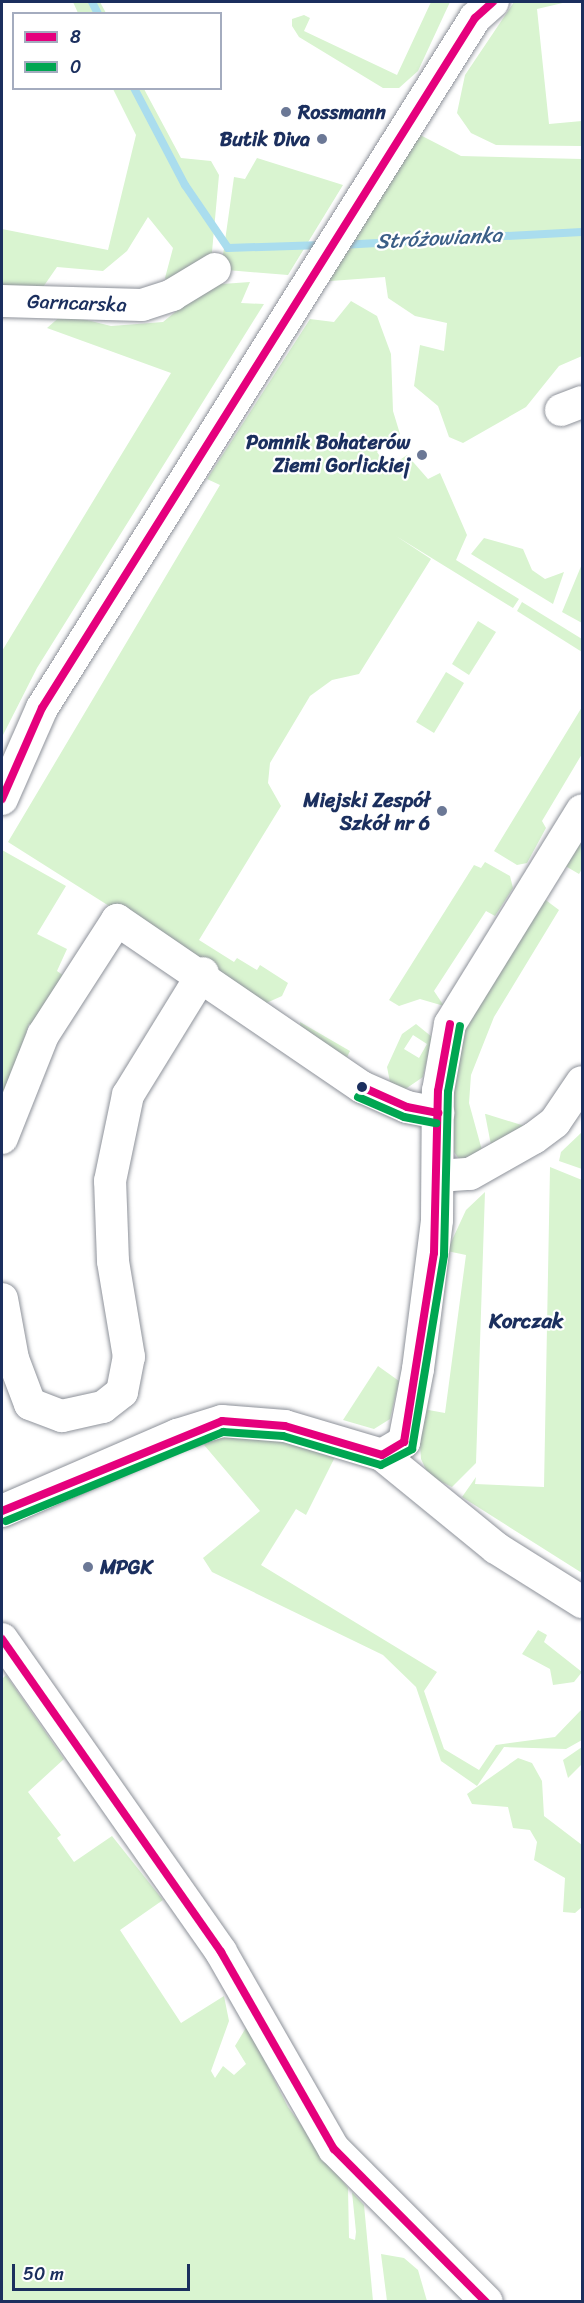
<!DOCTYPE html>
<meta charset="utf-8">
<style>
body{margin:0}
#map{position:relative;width:584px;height:2303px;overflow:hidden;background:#fff;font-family:Sriracha,sans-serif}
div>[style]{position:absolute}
.green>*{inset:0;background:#d9f4d0}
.stream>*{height:8px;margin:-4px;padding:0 4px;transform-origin:4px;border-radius:4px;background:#ade}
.roads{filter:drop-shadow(0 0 2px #8e929a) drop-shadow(0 0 2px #8e929a)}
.minor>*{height:32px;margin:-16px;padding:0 16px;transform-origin:16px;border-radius:16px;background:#fff}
.bus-1>*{height:8px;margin:-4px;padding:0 4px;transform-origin:4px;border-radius:4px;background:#e5007d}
.bus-2>*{height:8px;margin:-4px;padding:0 4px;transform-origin:4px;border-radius:4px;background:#00a651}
.dots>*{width:16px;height:16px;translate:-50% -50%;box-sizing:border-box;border:3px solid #fff;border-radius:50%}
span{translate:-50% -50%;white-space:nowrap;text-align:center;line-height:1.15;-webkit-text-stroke:4.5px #fff;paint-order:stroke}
.poi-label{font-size:20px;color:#1b2f5e;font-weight:700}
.left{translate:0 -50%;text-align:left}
.right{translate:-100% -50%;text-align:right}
.street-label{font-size:20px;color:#1b2f5e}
.water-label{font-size:21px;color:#3b5f87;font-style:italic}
.neighbourhood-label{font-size:21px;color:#1b2f5e;font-weight:700}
.frame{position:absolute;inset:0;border:3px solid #1b2f5e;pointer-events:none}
.legend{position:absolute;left:12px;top:12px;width:210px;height:78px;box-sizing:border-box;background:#fff;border:2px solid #a4acbf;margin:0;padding:8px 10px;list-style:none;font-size:18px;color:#1b2f5e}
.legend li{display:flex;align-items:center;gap:12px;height:30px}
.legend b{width:30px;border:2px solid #a4acbf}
.scale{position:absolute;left:12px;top:2264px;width:178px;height:27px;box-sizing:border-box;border:3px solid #1b2f5e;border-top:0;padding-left:8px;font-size:18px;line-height:21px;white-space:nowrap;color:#1b2f5e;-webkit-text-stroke:4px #fff;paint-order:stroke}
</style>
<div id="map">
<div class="green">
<i style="clip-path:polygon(73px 2px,100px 2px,106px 13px,78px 13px)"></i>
<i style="clip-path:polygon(431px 2px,450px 2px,418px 71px,399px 88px,383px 88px,299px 37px,292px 26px,292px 19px,304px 15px,310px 18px,304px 31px,397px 75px)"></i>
<i style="clip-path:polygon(514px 2px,567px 2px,537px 9px,549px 124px,582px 121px,582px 146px,496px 145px,471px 133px,457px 113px,465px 75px)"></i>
<i style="clip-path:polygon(113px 89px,144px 89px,181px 158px,211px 161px,219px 175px,211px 263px,174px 289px,165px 278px,173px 248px,148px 217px,127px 251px,103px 271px,57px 267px,41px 290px,2px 296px,2px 229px,108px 250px,136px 135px)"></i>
<i style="clip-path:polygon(393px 121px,461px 156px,582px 159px,582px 356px,559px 366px,526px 407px,463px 443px,449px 437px,438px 406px,414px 386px,420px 345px,444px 351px,447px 323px,415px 316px,388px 298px,385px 277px,317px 282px,296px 278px)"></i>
<i style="clip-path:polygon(257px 158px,343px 185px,288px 275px,227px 270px,222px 262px,234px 177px,245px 179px)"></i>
<i style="clip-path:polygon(250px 282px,241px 303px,264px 304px,37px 668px,2px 737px,2px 651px,171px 373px,47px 328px,63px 314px,111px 326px,163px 322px,208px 285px)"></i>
<i style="clip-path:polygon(351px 301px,377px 316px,391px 354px,393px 411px,400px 434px,377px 452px,388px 468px,407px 455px,428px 479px,440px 473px,467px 535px,456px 560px,519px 599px,513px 608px,396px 536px,431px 559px,359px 674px,332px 680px,310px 696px,270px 763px,268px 783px,281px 806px,199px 940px,234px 962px,237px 958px,257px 970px,260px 965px,288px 983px,282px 996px,264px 1004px,8px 842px,220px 485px,207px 479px,310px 319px,334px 322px)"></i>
<i style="clip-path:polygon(484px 538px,523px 549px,532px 570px,545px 579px,564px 572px,553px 604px,471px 554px)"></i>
<i style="clip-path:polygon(582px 564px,582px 623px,562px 612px)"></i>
<i style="clip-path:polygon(522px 602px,582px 639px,582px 652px,517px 611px)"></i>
<i style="clip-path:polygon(478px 621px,496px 632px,469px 675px,452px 664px)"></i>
<i style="clip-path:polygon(446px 672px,464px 683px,434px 733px,416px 722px)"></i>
<i style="clip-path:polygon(582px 707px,582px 754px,542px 821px,546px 828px,527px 863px,517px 865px,494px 851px)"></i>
<i style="clip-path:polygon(582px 831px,582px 869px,579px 874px,562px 864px)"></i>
<i style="clip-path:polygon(2px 850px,66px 886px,37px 934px,67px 949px,57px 971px,71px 981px,40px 1030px,29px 1024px,2px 1106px)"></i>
<i style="clip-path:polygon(485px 862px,510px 876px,513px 888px,495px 916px,486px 911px,434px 991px,444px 1006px,420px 999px,399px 1006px,389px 1000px,474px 865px,481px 868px)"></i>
<i style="clip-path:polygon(543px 898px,559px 910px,494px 1017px,471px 1075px,469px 1103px,483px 1154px,459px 1159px,454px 1152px,452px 1098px,456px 1054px,466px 1025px)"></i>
<i style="clip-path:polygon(300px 1022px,350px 1051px,347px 1057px,301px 1029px)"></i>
<i style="clip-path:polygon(evenodd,416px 1024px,432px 1037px,423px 1077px,404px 1090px,390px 1082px,387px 1067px,402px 1034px,416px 1024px,413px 1035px,427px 1044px,419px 1058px,404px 1049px,413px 1035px)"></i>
<i style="clip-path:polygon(485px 1114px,486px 1114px,528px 1127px,491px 1145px)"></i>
<i style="clip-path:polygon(582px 1132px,582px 1169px,559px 1161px,561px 1152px)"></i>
<i style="clip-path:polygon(550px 1167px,582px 1180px,582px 1573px,462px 1497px,476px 1477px,475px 1484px,544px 1487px)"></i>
<i style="clip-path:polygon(485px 1192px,476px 1463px,452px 1487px,429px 1476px,421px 1459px,419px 1429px,423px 1409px,445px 1413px,466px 1255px,447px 1251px,466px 1210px)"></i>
<i style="clip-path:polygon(378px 1366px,399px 1381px,390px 1419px,374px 1429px,343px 1420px)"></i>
<i style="clip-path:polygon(241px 1432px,337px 1453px,306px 1515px,296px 1509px,261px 1565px,437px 1672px,424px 1691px,444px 1749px,479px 1770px,496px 1745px,555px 1737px,582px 1709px,582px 1740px,566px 1749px,504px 1747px,477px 1786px,441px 1761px,416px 1687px,383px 1655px,212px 1572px,203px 1558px,260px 1511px,199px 1439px)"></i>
<i style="clip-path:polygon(538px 1630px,547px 1635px,544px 1642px,582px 1672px,574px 1682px,553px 1685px,550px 1669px,522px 1654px)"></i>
<i style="clip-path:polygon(6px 1675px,64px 1759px,28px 1792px,61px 1835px,57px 1838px,74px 1862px,112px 1836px,163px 1900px,120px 1930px,181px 2023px,224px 1996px,229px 2021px,211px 2071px,215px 2078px,223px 2066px,234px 2075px,246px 2064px,235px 2046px,247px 2026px,288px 2107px,348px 2188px,349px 2238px,355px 2240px,356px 2232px,352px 2192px,364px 2205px,373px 2301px,2px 2302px,2px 1679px)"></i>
<i style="clip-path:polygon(582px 1747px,582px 1764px,568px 1778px,563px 1760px)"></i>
<i style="clip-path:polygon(518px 1758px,532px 1763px,542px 1781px,544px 1816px,582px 1845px,582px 1907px,575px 1913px,563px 1912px,565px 1878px,534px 1860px,537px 1842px,530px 1830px,513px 1828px,508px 1807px,472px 1804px,467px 1794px)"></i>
<i style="clip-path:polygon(381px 2254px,404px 2258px,418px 2270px,427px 2301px,387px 2301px)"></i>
</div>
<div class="stream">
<i style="left:92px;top:2px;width:13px;rotate:63deg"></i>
<i style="left:134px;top:88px;width:110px;rotate:62.3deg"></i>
<i style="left:185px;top:185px;width:76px;rotate:55.7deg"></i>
<i style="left:228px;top:248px;width:95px;rotate:-1.8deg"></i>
<i style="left:341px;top:245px;width:241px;rotate:-3.1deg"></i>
</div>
<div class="roads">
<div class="minor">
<i style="left:2px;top:301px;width:140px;rotate:1.6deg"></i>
<i style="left:142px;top:305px;width:32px;rotate:-18deg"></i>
<i style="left:172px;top:295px;width:50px;rotate:-31.2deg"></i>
<i style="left:561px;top:410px;width:22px;rotate:-21deg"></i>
<i style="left:2px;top:799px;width:99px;rotate:-66.3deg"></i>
<i style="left:42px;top:708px;width:815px;rotate:-57.89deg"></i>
<i style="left:475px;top:18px;width:24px;rotate:-42deg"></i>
<i style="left:2px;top:1138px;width:111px;rotate:-68.3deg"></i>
<i style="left:43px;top:1035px;width:137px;rotate:-57.2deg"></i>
<i style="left:117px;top:920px;width:297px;rotate:34.3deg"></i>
<i style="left:362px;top:1087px;width:49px;rotate:24deg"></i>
<i style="left:407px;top:1107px;width:32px;rotate:11deg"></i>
<i style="left:438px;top:1176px;width:32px;rotate:-4deg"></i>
<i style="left:470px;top:1174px;width:73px;rotate:-29.4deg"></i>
<i style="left:534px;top:1138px;width:26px;rotate:-37deg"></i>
<i style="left:555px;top:1122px;width:48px;rotate:-56deg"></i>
<i style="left:2px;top:1299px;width:61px;rotate:79.6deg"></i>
<i style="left:13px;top:1359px;width:48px;rotate:69.3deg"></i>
<i style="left:30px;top:1404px;width:34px;rotate:21deg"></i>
<i style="left:62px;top:1416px;width:42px;rotate:-12.4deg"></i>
<i style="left:103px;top:1407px;width:24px;rotate:-38deg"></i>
<i style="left:122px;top:1392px;width:36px;rotate:-79deg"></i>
<i style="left:129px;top:1357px;width:97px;rotate:-99.5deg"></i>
<i style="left:113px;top:1261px;width:80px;rotate:-92.1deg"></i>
<i style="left:110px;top:1181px;width:88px;rotate:-78.2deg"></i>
<i style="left:128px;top:1095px;width:143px;rotate:-58.4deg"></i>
<i style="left:382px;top:1455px;width:26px;rotate:-31deg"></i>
<i style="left:404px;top:1442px;width:74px;rotate:-79.1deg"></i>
<i style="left:418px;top:1369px;width:150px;rotate:-82.7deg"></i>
<i style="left:437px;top:1220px;width:129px;rotate:-89.6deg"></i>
<i style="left:438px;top:1091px;width:68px;rotate:-79.8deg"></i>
<i style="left:450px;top:1024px;width:251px;rotate:-58.3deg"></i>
<i style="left:2px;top:1511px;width:191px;rotate:-23.5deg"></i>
<i style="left:177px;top:1435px;width:47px;rotate:-17.3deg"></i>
<i style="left:222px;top:1421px;width:63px;rotate:4.5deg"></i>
<i style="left:285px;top:1426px;width:101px;rotate:16.6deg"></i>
<i style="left:382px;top:1455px;width:147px;rotate:39.2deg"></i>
<i style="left:496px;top:1548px;width:102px;rotate:32.1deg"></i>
<i style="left:2px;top:1639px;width:382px;rotate:55deg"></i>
<i style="left:221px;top:1952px;width:227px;rotate:60.2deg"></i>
<i style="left:334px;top:2149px;width:216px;rotate:45deg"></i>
</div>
</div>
<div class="bus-1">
<i style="left:2px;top:799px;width:99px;rotate:-66.3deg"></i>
<i style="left:42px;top:708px;width:815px;rotate:-57.89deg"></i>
<i style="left:475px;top:18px;width:24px;rotate:-42deg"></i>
<i style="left:362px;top:1087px;width:49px;rotate:24deg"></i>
<i style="left:407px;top:1107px;width:32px;rotate:11deg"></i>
<i style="left:2px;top:1511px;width:238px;rotate:-22.2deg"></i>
<i style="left:222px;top:1421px;width:63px;rotate:4.5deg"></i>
<i style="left:285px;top:1426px;width:101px;rotate:16.6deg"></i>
<i style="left:382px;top:1455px;width:26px;rotate:-31deg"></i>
<i style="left:404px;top:1442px;width:191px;rotate:-81deg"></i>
<i style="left:434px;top:1253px;width:162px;rotate:-88.6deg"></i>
<i style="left:438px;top:1091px;width:68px;rotate:-79.8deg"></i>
<i style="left:2px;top:1639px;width:382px;rotate:55deg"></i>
<i style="left:221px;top:1952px;width:227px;rotate:60.2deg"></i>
<i style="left:334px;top:2149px;width:216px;rotate:45.2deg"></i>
</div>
<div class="bus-2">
<i style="left:358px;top:1097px;width:50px;rotate:23.5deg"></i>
<i style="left:404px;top:1117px;width:33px;rotate:11deg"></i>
<i style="left:6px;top:1521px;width:235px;rotate:-22.3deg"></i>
<i style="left:223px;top:1432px;width:60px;rotate:3.8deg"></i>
<i style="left:283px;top:1436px;width:102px;rotate:16.5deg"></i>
<i style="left:381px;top:1465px;width:35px;rotate:-27deg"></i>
<i style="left:412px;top:1449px;width:197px;rotate:-80.6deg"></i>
<i style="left:444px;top:1255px;width:163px;rotate:-88.6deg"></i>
<i style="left:448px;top:1092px;width:67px;rotate:-79.7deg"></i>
</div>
<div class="dots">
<i style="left:286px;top:112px;background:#6b7896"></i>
<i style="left:322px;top:139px;background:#6b7896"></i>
<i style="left:422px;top:455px;background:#6b7896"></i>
<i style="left:442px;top:811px;background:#6b7896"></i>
<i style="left:362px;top:1087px;background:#1b2f5e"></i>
<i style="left:88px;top:1567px;background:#6b7896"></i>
</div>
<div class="poi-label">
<span class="left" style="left:298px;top:112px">Rossmann</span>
<span class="right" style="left:310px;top:139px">Butik Diva</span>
<span class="right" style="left:410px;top:454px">Pomnik Bohaterów<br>Ziemi Gorlickiej</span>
<span class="right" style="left:430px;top:812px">Miejski Zespół<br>Szkół nr 6</span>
<span class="left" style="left:100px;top:1567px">MPGK</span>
</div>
<div class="street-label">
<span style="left:77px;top:303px;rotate:2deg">Garncarska</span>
</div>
<div class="water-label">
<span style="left:439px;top:238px;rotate:-3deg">Stróżowianka</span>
</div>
<div class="neighbourhood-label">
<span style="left:526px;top:1321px">Korczak</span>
</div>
<div class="frame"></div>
<ul class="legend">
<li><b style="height:8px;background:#e5007d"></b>8</li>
<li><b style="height:8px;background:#00a651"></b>0</li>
</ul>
<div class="scale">50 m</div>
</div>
